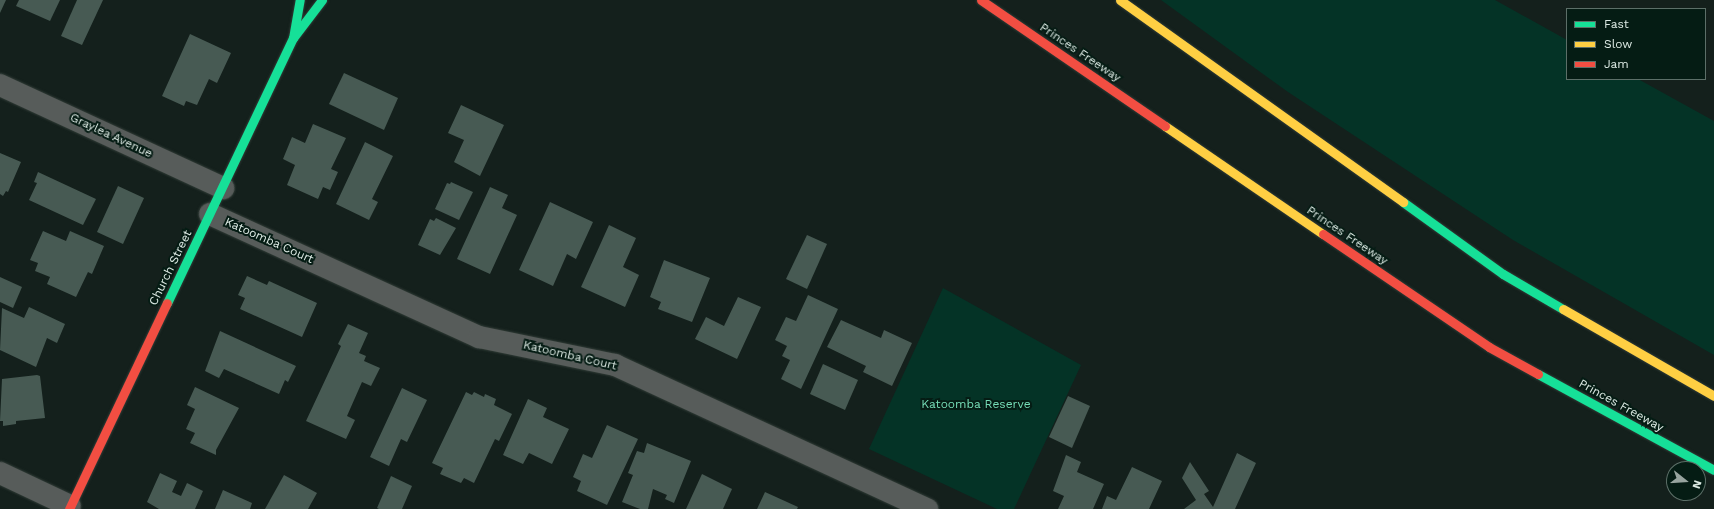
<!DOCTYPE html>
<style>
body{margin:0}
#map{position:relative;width:1714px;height:509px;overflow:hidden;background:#14201c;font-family:"Work Sans",sans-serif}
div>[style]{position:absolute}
.green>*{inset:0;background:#043326}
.building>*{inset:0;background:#475a53}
.roads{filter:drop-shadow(0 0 1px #313c37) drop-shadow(0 0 1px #313c37)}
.street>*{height:22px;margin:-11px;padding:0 11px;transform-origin:11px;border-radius:11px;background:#575c5a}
.fast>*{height:9px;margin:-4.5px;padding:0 4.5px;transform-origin:4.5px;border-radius:4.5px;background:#16e098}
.slow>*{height:9px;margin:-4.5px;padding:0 4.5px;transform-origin:4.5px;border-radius:4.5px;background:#ffcf43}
.jam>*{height:9px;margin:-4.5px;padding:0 4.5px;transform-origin:4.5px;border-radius:4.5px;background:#f24e42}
span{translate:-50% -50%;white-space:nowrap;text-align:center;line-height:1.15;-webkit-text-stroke:4px #051c14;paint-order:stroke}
.street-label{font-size:12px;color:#deebe5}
.park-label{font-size:12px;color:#76ddb7}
.legend{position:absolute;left:1566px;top:8px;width:140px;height:72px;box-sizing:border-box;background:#051c14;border:1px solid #5c6f68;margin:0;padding:5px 7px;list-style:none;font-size:12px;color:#deebe5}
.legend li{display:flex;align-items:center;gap:8px;height:20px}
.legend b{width:20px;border:1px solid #5c6f68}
.north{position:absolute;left:1666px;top:461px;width:40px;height:40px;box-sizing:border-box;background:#051c14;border:1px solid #5c6f68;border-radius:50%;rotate:107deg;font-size:11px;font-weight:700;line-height:16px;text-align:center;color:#deebe5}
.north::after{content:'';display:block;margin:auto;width:14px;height:18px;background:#97a49f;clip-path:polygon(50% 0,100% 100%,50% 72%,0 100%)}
</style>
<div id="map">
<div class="green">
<i style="clip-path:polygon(1161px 0,1495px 0,1567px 40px,1567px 79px,1638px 79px,1714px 121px,1714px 355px,1513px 240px,1288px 92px)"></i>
<i style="clip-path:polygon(943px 288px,1081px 365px,1014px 509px,997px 509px,869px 449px)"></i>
</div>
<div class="building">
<i style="clip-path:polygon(0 0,6px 0,0 13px)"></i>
<i style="clip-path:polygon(19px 0,60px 0,50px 21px,16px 6px)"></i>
<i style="clip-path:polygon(77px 0,103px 0,82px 45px,61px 36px)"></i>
<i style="clip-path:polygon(190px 34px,231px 53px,217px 83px,209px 79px,197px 105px,186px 101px,184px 106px,162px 96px)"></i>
<i style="clip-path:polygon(344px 73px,398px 98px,384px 130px,329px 104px)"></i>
<i style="clip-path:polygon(461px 105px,504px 125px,480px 176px,454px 162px,464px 140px,448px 133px)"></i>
<i style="clip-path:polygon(313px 124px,346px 138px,331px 169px,338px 172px,330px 190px,323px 187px,318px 199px,287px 185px,295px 165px,283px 159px,292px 137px,305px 143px)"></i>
<i style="clip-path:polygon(365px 142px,393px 156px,372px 199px,378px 202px,369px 220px,336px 204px)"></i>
<i style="clip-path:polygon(0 153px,21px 162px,8px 192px,6px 191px,3px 196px,0 194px)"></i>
<i style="clip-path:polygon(38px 172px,96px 199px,83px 225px,29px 200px,37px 183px,34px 182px)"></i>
<i style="clip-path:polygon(451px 182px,473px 192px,459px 220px,435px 209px,447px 183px,450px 184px)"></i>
<i style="clip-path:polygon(118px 186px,144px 198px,123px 244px,97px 232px)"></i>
<i style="clip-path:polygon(490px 187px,508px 195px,502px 208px,517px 215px,490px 274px,457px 259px)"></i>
<i style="clip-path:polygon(550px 202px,593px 222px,576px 259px,567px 254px,553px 286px,519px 270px)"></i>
<i style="clip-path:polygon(436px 218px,456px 228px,440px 255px,418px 245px,430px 219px,434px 221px)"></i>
<i style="clip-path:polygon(609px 225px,636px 238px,623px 267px,639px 275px,625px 307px,581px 287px)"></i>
<i style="clip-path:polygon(43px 231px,66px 241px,70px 231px,104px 246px,92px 274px,88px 272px,76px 297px,47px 284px,50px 277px,35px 271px,38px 263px,30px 260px)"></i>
<i style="clip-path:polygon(807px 235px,827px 244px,807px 289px,786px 279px)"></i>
<i style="clip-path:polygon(664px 260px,710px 278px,692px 322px,658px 309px,661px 302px,650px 297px)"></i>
<i style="clip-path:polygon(247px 276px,267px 285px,269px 281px,317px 303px,302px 337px,240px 309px,245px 298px,238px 295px)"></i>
<i style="clip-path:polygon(0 277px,22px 287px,13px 308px,0 302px)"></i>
<i style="clip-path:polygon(808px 295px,838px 309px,801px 389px,781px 379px,790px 360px,782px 356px,787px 346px,775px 340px,786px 317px,796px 321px)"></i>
<i style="clip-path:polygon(738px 297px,761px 307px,737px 359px,695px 339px,706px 317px,724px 326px)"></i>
<i style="clip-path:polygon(29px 307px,65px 324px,57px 343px,47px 338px,36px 367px,0 350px,2px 308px,24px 318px)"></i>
<i style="clip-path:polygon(841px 320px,881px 338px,884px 330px,912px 343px,892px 386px,863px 372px,866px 366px,827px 347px)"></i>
<i style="clip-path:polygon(348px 324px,368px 333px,359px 353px,366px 356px,364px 361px,380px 368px,371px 386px,362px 382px,347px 416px,355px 420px,346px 439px,306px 421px,341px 346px,338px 344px)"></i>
<i style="clip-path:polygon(220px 331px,296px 366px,288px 382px,285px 380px,279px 394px,224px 369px,219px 378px,205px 371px)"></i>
<i style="clip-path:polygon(823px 364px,858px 380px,845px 410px,810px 394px)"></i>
<i style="clip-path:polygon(37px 375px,40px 376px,45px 418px,16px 421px,16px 424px,3px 426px,3px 421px,0 421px,2px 379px)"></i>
<i style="clip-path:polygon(195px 387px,239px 408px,216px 450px,216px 455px,190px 443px,195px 433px,186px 429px,195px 409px,187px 405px)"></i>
<i style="clip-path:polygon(402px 388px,427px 400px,407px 442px,401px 439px,389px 466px,370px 457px)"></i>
<i style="clip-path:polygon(466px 392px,472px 395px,474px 392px,484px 397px,485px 394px,496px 399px,494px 405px,512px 414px,499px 441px,495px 439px,474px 483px,464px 478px,461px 483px,440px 474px,443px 468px,432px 463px)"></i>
<i style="clip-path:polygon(1068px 396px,1090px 406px,1072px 448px,1049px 437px)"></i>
<i style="clip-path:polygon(528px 399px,547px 408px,543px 417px,569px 429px,552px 464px,529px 453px,523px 464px,503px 455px)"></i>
<i style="clip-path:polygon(607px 425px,638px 439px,607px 505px,577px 491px,581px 481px,573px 477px,583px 454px,592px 458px)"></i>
<i style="clip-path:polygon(647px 443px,691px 461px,674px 503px,665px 499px,667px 495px,653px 489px,648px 509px,640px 509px,622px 502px,633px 475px,628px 473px,637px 451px,644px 453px)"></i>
<i style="clip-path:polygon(1237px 453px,1256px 463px,1235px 509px,1184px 509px,1196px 500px,1182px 478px,1190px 462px,1209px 491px,1204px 494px,1213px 507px)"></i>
<i style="clip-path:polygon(1066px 455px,1081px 462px,1077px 472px,1104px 484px,1093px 509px,1058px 509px,1064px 496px,1053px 491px)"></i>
<i style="clip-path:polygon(1132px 467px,1162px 481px,1149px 509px,1102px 509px,1107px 496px,1116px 500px)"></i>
<i style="clip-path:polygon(160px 473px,177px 481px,172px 492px,181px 496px,187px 483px,203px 491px,195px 509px,159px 509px,147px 502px)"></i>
<i style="clip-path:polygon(702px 474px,732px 489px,723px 509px,686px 509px)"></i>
<i style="clip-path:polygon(284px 475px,317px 493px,308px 509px,265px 509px)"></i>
<i style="clip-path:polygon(391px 476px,412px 486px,402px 509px,379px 509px,377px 508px)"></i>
<i style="clip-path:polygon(223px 490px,252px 503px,250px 509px,215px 509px)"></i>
<i style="clip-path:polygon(765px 492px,798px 507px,797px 509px,757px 509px)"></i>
</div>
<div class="roads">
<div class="street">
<i style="left:0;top:85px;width:246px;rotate:24.8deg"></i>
<i style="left:210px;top:214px;width:296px;rotate:24.6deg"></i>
<i style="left:479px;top:337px;width:139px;rotate:11.6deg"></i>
<i style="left:615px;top:365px;width:344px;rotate:24.8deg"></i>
<i style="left:0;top:473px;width:77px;rotate:25.2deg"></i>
</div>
<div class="fast">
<i style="left:293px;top:38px;width:39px;rotate:-80deg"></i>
<i style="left:1403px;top:202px;width:123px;rotate:35.8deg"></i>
<i style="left:1503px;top:274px;width:69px;rotate:30.3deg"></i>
<i style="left:167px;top:303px;width:293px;rotate:-64.6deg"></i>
<i style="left:293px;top:38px;width:48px;rotate:-52.7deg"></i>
<i style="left:1538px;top:374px;width:200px;rotate:28.6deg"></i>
</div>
<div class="slow">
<i style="left:1120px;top:0;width:348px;rotate:35.5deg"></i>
<i style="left:1165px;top:126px;width:191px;rotate:34.4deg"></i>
<i style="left:1563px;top:309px;width:174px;rotate:29.9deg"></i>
</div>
<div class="jam">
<i style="left:981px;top:0;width:223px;rotate:34.4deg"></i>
<i style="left:1323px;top:234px;width:201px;rotate:34.2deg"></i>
<i style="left:1489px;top:347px;width:56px;rotate:28.9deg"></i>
<i style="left:69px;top:509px;width:228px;rotate:-64.6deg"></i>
</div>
</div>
<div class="street-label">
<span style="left:1080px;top:53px;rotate:34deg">Princes Freeway</span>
<span style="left:111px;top:136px;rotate:25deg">Graylea Avenue</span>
<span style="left:1347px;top:236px;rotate:34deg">Princes Freeway</span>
<span style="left:269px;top:241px;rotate:24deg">Katoomba Court</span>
<span style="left:171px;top:268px;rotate:-64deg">Church Street</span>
<span style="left:570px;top:356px;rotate:13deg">Katoomba Court</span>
<span style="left:1621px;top:406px;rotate:29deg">Princes Freeway</span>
</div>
<div class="park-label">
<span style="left:976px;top:405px">Katoomba Reserve</span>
</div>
<ul class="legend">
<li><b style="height:5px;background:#16e098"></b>Fast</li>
<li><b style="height:5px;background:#ffcf43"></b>Slow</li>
<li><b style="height:5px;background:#f24e42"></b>Jam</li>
</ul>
<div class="north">N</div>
</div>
